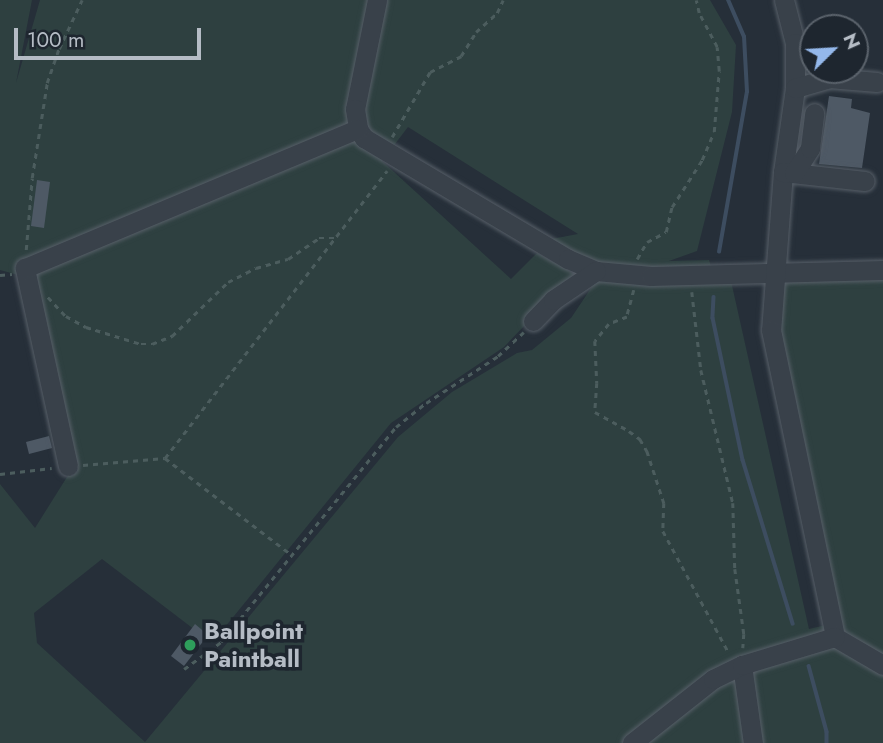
<!DOCTYPE html>
<style>
body{margin:0}
#map{position:relative;width:883px;height:743px;overflow:hidden;background:#262f39;font-family:Jost,sans-serif}
div>[style]{position:absolute}
.green>*{inset:0;background:#2e4040}
.stream>*{height:3.5px;margin:-1.75px;padding:0 1.75px;transform-origin:1.75px;border-radius:1.75px;background:#3d4d60}
.building>*{inset:0;background:#4e5965}
.path>*{height:2.5px;margin-top:-1.25px;transform-origin:0;background:repeating-linear-gradient(90deg,#4c5d5e 0 5px,transparent 0 10px)}
.roads{filter:drop-shadow(0 0 2px #575f68) drop-shadow(0 0 2px #575f68)}
.minor>*{height:19px;margin:-9.5px;padding:0 9.5px;transform-origin:9.5px;border-radius:9.5px;background:#39414a}
.dots>*{width:19px;height:19px;translate:-50% -50%;box-sizing:border-box;border:4px solid #1e262f;border-radius:50%}
span{translate:-50% -50%;white-space:nowrap;text-align:center;line-height:1.15;-webkit-text-stroke:7px #1e262f;paint-order:stroke}
.poi-label{font-size:24px;color:#b5bcc5;font-weight:700}
.left{translate:0 -50%;text-align:left}
.north{position:absolute;left:799px;top:14px;width:70px;height:70px;box-sizing:border-box;background:#1e262f;border:2px solid #5a626b;border-radius:50%;rotate:66deg;font-size:19px;font-weight:700;line-height:28px;text-align:center;color:#b5bcc5}
.north::after{content:'';display:block;margin:auto;width:24px;height:32px;background:#94b8eb;clip-path:polygon(50% 0,100% 100%,50% 72%,0 100%)}
.scale{position:absolute;left:14px;top:28px;width:187px;height:32px;box-sizing:border-box;border:4px solid #b5bcc5;border-top:0;padding-left:9px;font-size:21px;line-height:24px;white-space:nowrap;color:#b5bcc5;-webkit-text-stroke:5px #1e262f;paint-order:stroke}
</style>
<div id="map">
<div class="green">
<i style="clip-path:polygon(0 0,32px 0,16px 83px,40px 0,710px 0,736px 45px,732px 112px,697px 251px,669px 261px,709px 260px,712px 269px,627px 269px,587px 260px,546px 240px,578px 234px,408px 127px,382px 161px,511px 279px,537px 253px,574px 274px,504px 347px,391px 423px,212px 643px,102px 559px,34px 613px,37px 643px,145px 742px,398px 437px,452px 392px,517px 353px,532px 350px,571px 318px,597px 279px,731px 281px,809px 629px,826px 625px,776px 370px,777px 271px,883px 266px,883px 743px,0 743px,0 484px,35px 528px,72px 469px,29px 278px,0 270px)"></i>
</div>
<div class="stream">
<i style="left:719px;top:252px;width:162px;rotate:-80.1deg"></i>
<i style="left:747px;top:92px;width:55px;rotate:-93.1deg"></i>
<i style="left:744px;top:37px;width:40px;rotate:-113.4deg"></i>
<i style="left:714px;top:297px;width:21px;rotate:93deg"></i>
<i style="left:713px;top:318px;width:145px;rotate:78.1deg"></i>
<i style="left:743px;top:460px;width:171px;rotate:73deg"></i>
<i style="left:809px;top:666px;width:68px;rotate:74.7deg"></i>
<i style="left:827px;top:732px;width:11px;rotate:90deg"></i>
</div>
<div class="building">
<i style="clip-path:polygon(829px 96px,852px 99px,851px 108px,870px 113px,862px 168px,819px 164px)"></i>
<i style="clip-path:polygon(37px 180px,50px 182px,44px 228px,31px 226px)"></i>
<i style="clip-path:polygon(49px 436px,52px 448px,29px 454px,26px 442px)"></i>
<i style="clip-path:polygon(195px 624px,208px 635px,184px 666px,171px 656px)"></i>
</div>
<div class="path">
<i style="left:392px;top:137px;width:75px;rotate:-59.7deg"></i>
<i style="left:430px;top:72px;width:35px;rotate:-27deg"></i>
<i style="left:461px;top:56px;width:28px;rotate:-58deg"></i>
<i style="left:476px;top:32px;width:28px;rotate:-42deg"></i>
<i style="left:497px;top:13px;width:14px;rotate:-65deg"></i>
<i style="left:26px;top:250px;width:72px;rotate:-85.2deg"></i>
<i style="left:32px;top:178px;width:96px;rotate:-81deg"></i>
<i style="left:47px;top:83px;width:36px;rotate:-71deg"></i>
<i style="left:59px;top:49px;width:54px;rotate:-64.9deg"></i>
<i style="left:637px;top:259px;width:20px;rotate:-60deg"></i>
<i style="left:647px;top:242px;width:21px;rotate:-28deg"></i>
<i style="left:666px;top:232px;width:26px;rotate:-77deg"></i>
<i style="left:672px;top:207px;width:56px;rotate:-57.4deg"></i>
<i style="left:702px;top:160px;width:30px;rotate:-67deg"></i>
<i style="left:714px;top:132px;width:61px;rotate:-85.3deg"></i>
<i style="left:719px;top:71px;width:24px;rotate:-95deg"></i>
<i style="left:717px;top:47px;width:38px;rotate:-118deg"></i>
<i style="left:699px;top:13px;width:13px;rotate:-103deg"></i>
<i style="left:0;top:275px;width:12px;rotate:-5deg"></i>
<i style="left:634px;top:290px;width:28px;rotate:105deg"></i>
<i style="left:627px;top:317px;width:19px;rotate:159deg"></i>
<i style="left:609px;top:324px;width:22px;rotate:129deg"></i>
<i style="left:595px;top:341px;width:42px;rotate:87.3deg"></i>
<i style="left:597px;top:383px;width:29px;rotate:94deg"></i>
<i style="left:595px;top:412px;width:39px;rotate:29deg"></i>
<i style="left:629px;top:431px;width:14px;rotate:36deg"></i>
<i style="left:640px;top:439px;width:14px;rotate:60deg"></i>
<i style="left:647px;top:451px;width:55px;rotate:71.9deg"></i>
<i style="left:664px;top:503px;width:28px;rotate:92deg"></i>
<i style="left:663px;top:531px;width:139px;rotate:61.6deg"></i>
<i style="left:692px;top:292px;width:79px;rotate:83.4deg"></i>
<i style="left:701px;top:370px;width:137px;rotate:76.5deg"></i>
<i style="left:733px;top:503px;width:66px;rotate:88.3deg"></i>
<i style="left:735px;top:569px;width:66px;rotate:82.1deg"></i>
<i style="left:744px;top:634px;width:14px;rotate:94deg"></i>
<i style="left:48px;top:297px;width:26px;rotate:47deg"></i>
<i style="left:66px;top:316px;width:23px;rotate:29deg"></i>
<i style="left:86px;top:327px;width:58px;rotate:17.2deg"></i>
<i style="left:141px;top:344px;width:11px"></i>
<i style="left:152px;top:344px;width:22px;rotate:-22deg"></i>
<i style="left:172px;top:336px;width:78px;rotate:-44deg"></i>
<i style="left:228px;top:282px;width:31px;rotate:-27deg"></i>
<i style="left:256px;top:268px;width:33px;rotate:-16deg"></i>
<i style="left:288px;top:259px;width:37px;rotate:-34deg"></i>
<i style="left:319px;top:238px;width:16px"></i>
<i style="left:165px;top:458px;width:160px;rotate:37.4deg"></i>
<i style="left:83px;top:465px;width:82px;rotate:-4.9deg"></i>
<i style="left:165px;top:458px;width:363px;rotate:-52.3deg"></i>
<i style="left:0;top:474px;width:52px;rotate:-6.6deg"></i>
<i style="left:184px;top:669px;width:46px;rotate:-36.1deg"></i>
<i style="left:221px;top:642px;width:277px;rotate:-50.9deg"></i>
<i style="left:396px;top:427px;width:38px;rotate:-39deg"></i>
<i style="left:426px;top:403px;width:86px;rotate:-33.1deg"></i>
<i style="left:498px;top:356px;width:35px;rotate:-43deg"></i>
</div>
<div class="roads">
<div class="minor">
<i style="left:377px;top:0;width:111px;rotate:101.4deg"></i>
<i style="left:355px;top:109px;width:20px;rotate:81deg"></i>
<i style="left:358px;top:129px;width:11px;rotate:56deg"></i>
<i style="left:364px;top:138px;width:237px;rotate:30.7deg"></i>
<i style="left:568px;top:259px;width:30px;rotate:23deg"></i>
<i style="left:596px;top:271px;width:55px;rotate:5.2deg"></i>
<i style="left:651px;top:276px;width:232px;rotate:-1.5deg"></i>
<i style="left:784px;top:0;width:44px;rotate:75.7deg"></i>
<i style="left:795px;top:43px;width:45px;rotate:90deg"></i>
<i style="left:795px;top:88px;width:85px;rotate:98.1deg"></i>
<i style="left:783px;top:172px;width:158px;rotate:94.3deg"></i>
<i style="left:771px;top:330px;width:314px;rotate:78.2deg"></i>
<i style="left:835px;top:637px;width:56px;rotate:30.3deg"></i>
<i style="left:795px;top:88px;width:35px;rotate:-16deg"></i>
<i style="left:829px;top:78px;width:48px;rotate:4.8deg"></i>
<i style="left:783px;top:172px;width:82px;rotate:6.3deg"></i>
<i style="left:794px;top:173px;width:30px;rotate:-57deg"></i>
<i style="left:810px;top:148px;width:35px;rotate:-83deg"></i>
<i style="left:533px;top:321px;width:29px;rotate:-46deg"></i>
<i style="left:553px;top:300px;width:52px;rotate:-34deg"></i>
<i style="left:68px;top:466px;width:203px;rotate:-102.3deg"></i>
<i style="left:25px;top:268px;width:361px;rotate:-22.7deg"></i>
<i style="left:742px;top:665px;width:79px;rotate:82deg"></i>
<i style="left:632px;top:743px;width:103px;rotate:-38.3deg"></i>
<i style="left:713px;top:679px;width:32px;rotate:-26deg"></i>
<i style="left:742px;top:665px;width:97px;rotate:-16.8deg"></i>
</div>
</div>
<div class="dots">
<i style="left:190px;top:645px;background:#2e9e5b"></i>
</div>
<div class="poi-label">
<span class="left" style="left:204px;top:645px">Ballpoint<br>Paintball</span>
</div>
<div class="north">N</div>
<div class="scale">100 m</div>
</div>
